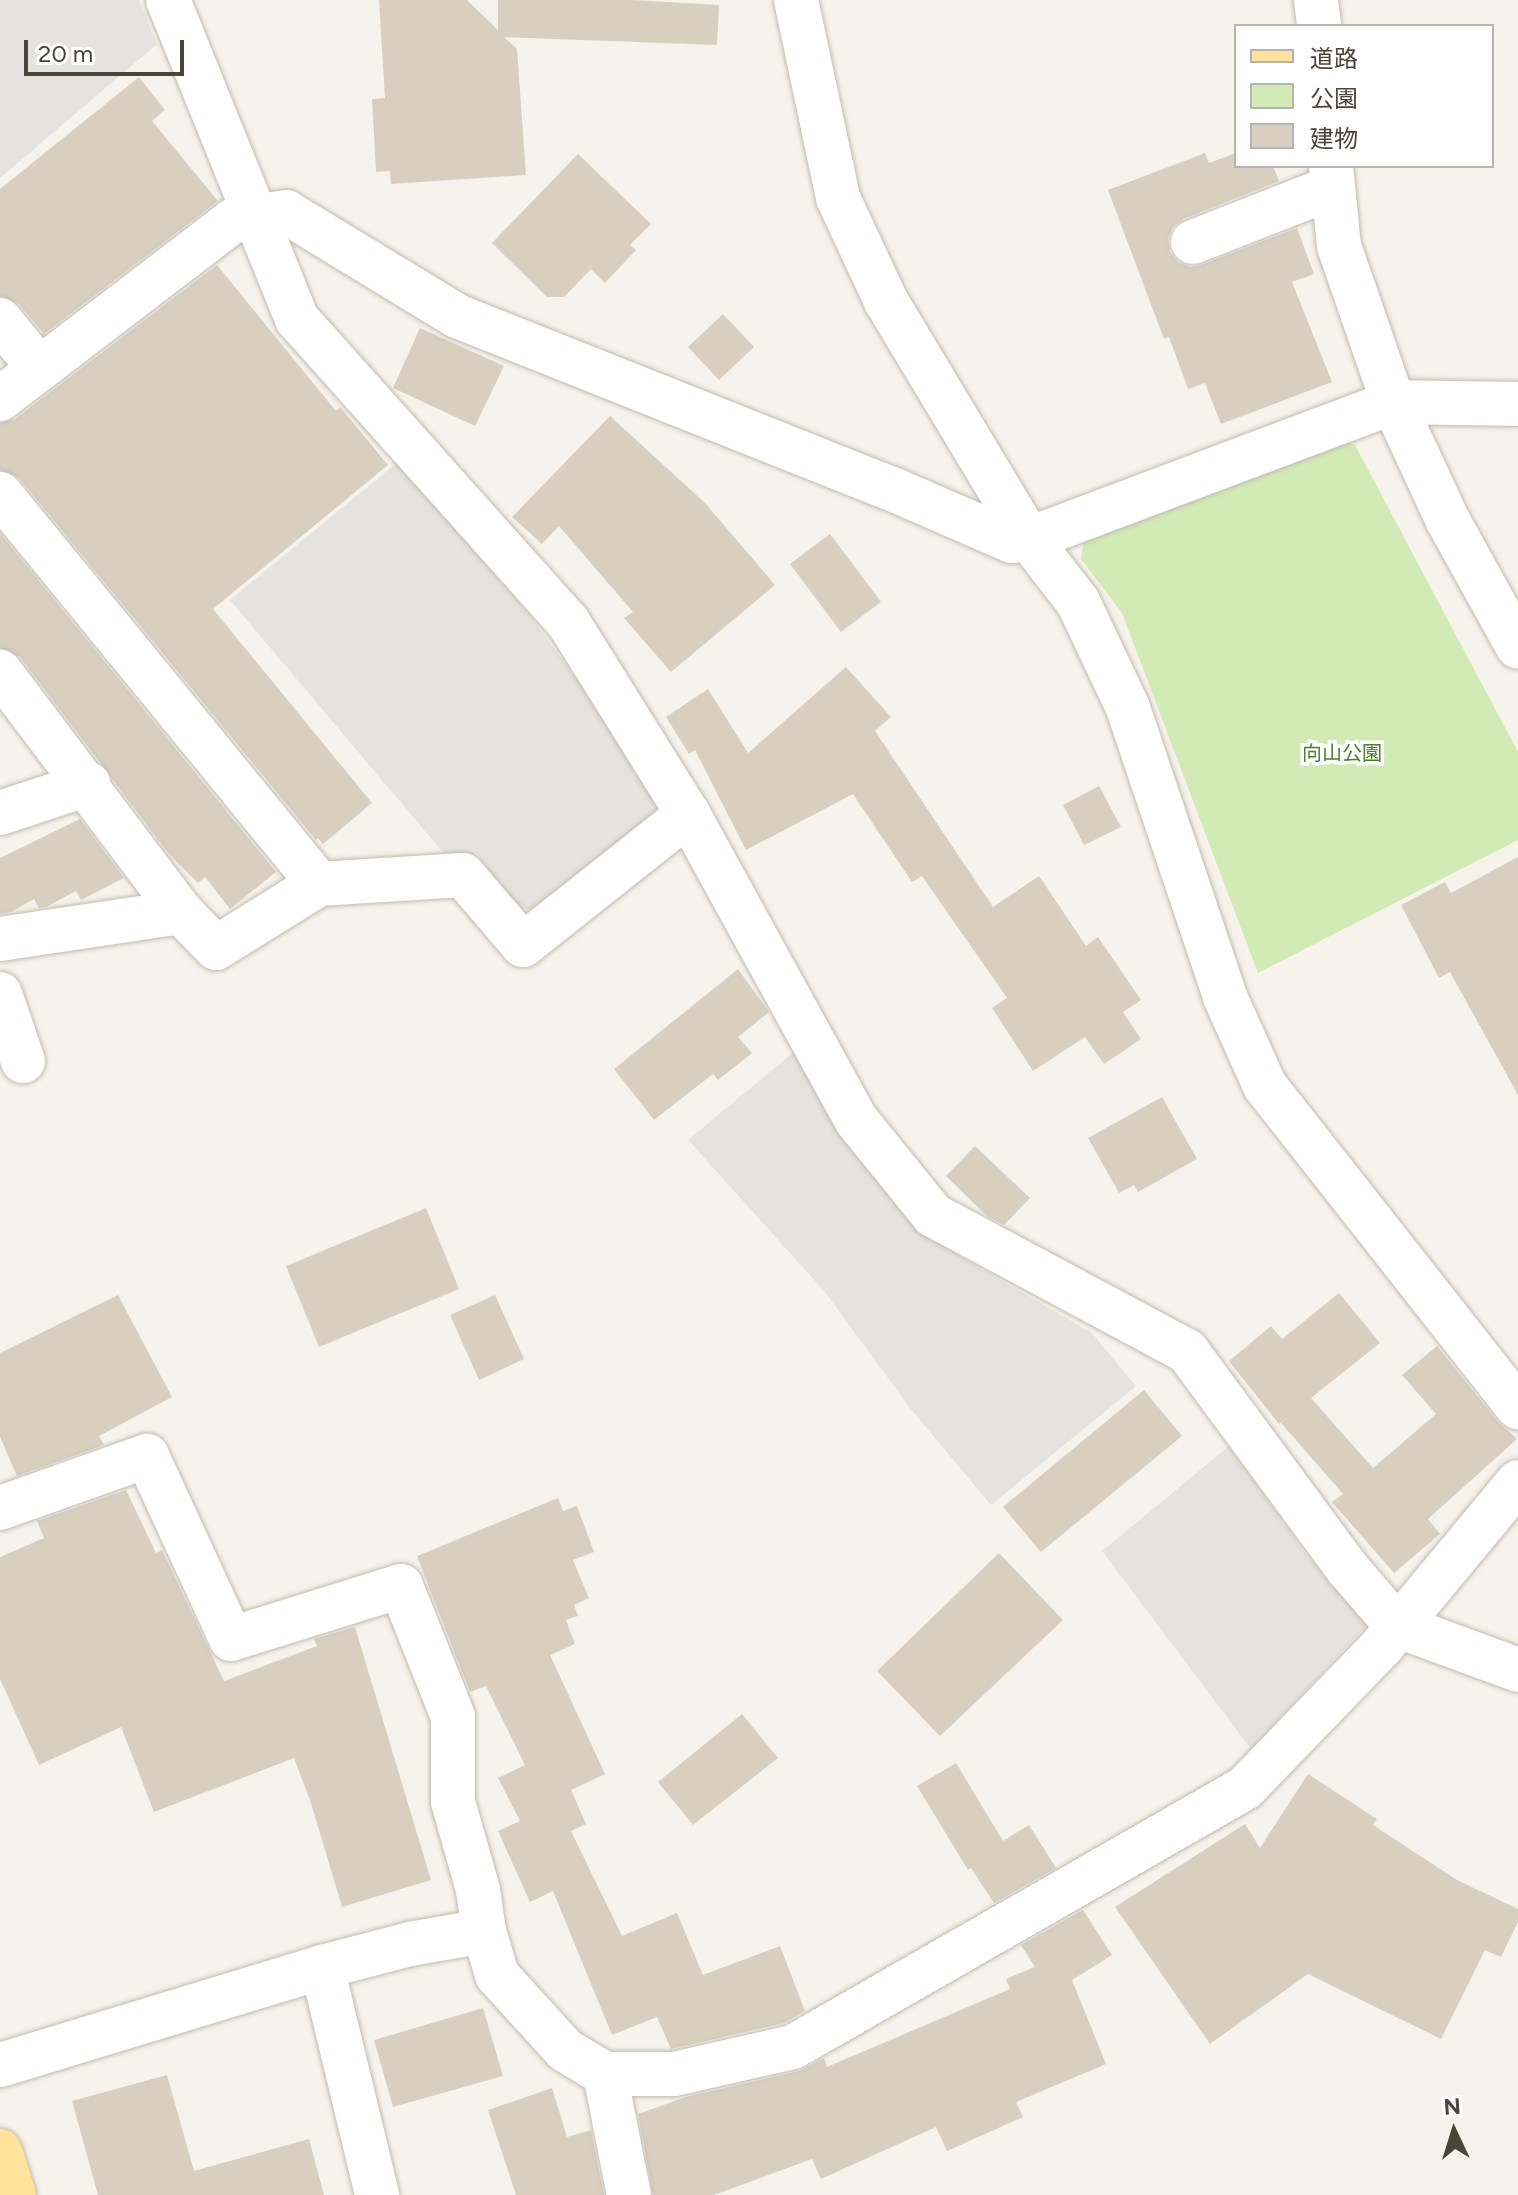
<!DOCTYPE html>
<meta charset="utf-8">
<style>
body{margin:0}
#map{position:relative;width:1518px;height:2195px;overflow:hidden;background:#f6f3ec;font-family:Figtree,"Noto Sans JP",sans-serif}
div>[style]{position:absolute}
.green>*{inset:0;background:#d2eab5}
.parking>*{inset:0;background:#e5e3e0}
.building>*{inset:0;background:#d8cfc1}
.roads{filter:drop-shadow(0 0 2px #c2bbae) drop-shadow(0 0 2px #c2bbae)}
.minor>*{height:44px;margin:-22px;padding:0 22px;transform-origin:22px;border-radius:22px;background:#fff}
.major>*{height:44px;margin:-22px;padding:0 22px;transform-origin:22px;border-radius:22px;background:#ffe39c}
span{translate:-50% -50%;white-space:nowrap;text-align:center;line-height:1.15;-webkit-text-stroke:7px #fff;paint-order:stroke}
.park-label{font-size:20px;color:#4a7f2a}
.legend{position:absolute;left:1234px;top:24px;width:260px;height:144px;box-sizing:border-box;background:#fff;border:2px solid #b7b4b0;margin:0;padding:10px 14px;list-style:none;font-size:24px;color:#4b4439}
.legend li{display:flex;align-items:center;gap:16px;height:40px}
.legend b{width:40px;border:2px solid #b7b4b0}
.north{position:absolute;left:1414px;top:2091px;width:80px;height:80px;-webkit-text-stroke:6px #fff;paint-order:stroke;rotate:356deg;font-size:22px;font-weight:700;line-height:32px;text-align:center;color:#4b4439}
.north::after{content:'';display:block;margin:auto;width:28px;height:36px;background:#4b4439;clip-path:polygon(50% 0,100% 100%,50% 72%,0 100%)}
.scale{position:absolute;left:24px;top:40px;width:160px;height:36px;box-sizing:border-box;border:4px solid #4b4439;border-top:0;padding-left:10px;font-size:24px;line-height:28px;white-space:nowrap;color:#4b4439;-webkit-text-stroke:6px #fff;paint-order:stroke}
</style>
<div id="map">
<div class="green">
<i style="clip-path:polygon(1338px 439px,1355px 445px,1518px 752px,1518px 840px,1258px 973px,1122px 613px,1081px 559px,1084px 540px)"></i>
</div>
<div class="parking">
<i style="clip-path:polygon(0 0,139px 0,157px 44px,0 178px)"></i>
<i style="clip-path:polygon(398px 462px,530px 616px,661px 793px,657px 820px,545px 912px,519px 908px,476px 853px,457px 869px,230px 600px)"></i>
<i style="clip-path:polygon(801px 1046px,907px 1213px,959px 1256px,1092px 1333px,1136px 1386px,991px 1505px,910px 1408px,825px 1292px,688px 1140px)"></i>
<i style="clip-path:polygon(1229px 1446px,1309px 1558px,1368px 1624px,1251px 1749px,1102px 1551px)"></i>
</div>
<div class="building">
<i style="clip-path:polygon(379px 0,467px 0,498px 30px,498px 0,633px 0,719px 5px,717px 45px,504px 37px,517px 49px,526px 175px,391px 184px,390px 171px,376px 172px,372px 99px,385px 98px)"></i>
<i style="clip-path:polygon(139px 77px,165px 110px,152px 121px,218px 201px,44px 334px,19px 304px,0 296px,0 189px)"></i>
<i style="clip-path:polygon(1205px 153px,1209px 163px,1236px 153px,1236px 166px,1273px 166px,1279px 181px,1183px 219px,1173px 227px,1168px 238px,1170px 252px,1178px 262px,1190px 267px,1201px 265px,1297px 228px,1314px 274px,1292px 282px,1332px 382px,1221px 424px,1205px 383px,1188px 389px,1169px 337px,1164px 339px,1108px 190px)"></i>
<i style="clip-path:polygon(578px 154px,651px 224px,630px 245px,636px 250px,605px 283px,591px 269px,564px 297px,547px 297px,492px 243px)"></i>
<i style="clip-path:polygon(217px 265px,336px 411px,340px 407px,388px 465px,213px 609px,372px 803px,323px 844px,318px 838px,316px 840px,19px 478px,0 470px,0 423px,15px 419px)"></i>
<i style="clip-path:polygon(723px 314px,754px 347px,719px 380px,688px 347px)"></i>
<i style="clip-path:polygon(420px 328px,504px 366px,475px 426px,393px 388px)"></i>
<i style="clip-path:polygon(610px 416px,705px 503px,775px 585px,671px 672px,624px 618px,633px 612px,559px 526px,542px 544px,512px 517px)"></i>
<i style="clip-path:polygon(0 533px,276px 872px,230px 909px,205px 877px,198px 883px,169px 854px,20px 657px,0 648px)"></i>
<i style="clip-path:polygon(830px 534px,881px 602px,841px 632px,790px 564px)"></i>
<i style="clip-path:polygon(846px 667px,891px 717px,875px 731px,993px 907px,1039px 876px,1086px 946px,1098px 937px,1141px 1000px,1123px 1012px,1141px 1039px,1104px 1064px,1085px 1037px,1033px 1071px,992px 1008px,1007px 998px,922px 876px,912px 882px,853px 794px,746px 850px,695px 750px,689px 754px,666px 717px,708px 689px,748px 753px)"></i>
<i style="clip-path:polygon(1099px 786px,1121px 827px,1084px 845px,1063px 805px)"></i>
<i style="clip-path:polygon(80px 819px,124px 878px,81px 900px,76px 891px,46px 907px,39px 908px,34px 899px,11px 912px,0 914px,0 858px)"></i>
<i style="clip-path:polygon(1518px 857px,1518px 1095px,1450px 972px,1439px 978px,1401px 905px,1445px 882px,1451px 893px)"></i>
<i style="clip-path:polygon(738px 969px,769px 1012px,738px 1037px,752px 1053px,718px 1080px,713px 1074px,654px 1120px,614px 1069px)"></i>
<i style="clip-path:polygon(1162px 1097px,1197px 1159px,1138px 1192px,1134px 1185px,1119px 1193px,1088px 1138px)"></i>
<i style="clip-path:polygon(975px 1146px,1030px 1198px,1004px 1225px,987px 1216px,946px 1176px)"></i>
<i style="clip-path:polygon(426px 1208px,459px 1289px,319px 1347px,286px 1266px)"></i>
<i style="clip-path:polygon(1339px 1293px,1380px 1343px,1311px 1398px,1373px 1468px,1436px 1414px,1402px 1375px,1437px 1346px,1498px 1422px,1517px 1439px,1428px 1519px,1440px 1534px,1394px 1573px,1332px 1502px,1343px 1494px,1281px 1423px,1297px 1410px,1279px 1424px,1229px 1361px,1271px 1326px,1282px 1339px)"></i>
<i style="clip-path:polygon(118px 1295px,172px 1397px,99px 1436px,104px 1445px,17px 1476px,0 1437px,0 1353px)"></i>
<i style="clip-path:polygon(495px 1295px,524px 1359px,479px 1380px,450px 1315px)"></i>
<i style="clip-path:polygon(1144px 1390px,1182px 1436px,1041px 1552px,1003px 1507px)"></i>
<i style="clip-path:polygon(126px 1490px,156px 1553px,162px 1550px,224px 1681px,317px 1646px,314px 1639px,355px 1627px,431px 1880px,342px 1907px,311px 1803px,294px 1758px,154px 1812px,121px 1727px,39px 1765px,0 1679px,0 1557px,44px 1538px,37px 1521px)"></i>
<i style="clip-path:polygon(558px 1498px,563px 1511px,577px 1506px,594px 1552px,573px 1560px,589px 1598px,574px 1605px,578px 1616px,566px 1620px,575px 1644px,550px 1655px,605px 1774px,571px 1790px,586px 1824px,571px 1831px,622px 1936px,677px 1913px,703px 1975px,780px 1946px,805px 2011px,784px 2023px,671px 2049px,657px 2017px,612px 2035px,553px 1891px,530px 1902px,498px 1831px,520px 1821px,498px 1778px,525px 1765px,486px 1686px,470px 1692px,417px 1556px)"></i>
<i style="clip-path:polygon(999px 1553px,1063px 1620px,940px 1736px,877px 1671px)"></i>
<i style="clip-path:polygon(742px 1714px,778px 1758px,693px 1825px,658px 1782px)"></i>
<i style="clip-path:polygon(956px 1763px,1003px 1841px,1029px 1825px,1056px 1868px,994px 1903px,971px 1868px,968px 1870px,917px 1786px)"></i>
<i style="clip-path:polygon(1308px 1774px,1377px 1819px,1373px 1825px,1457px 1880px,1518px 1909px,1518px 1922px,1501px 1957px,1485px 1950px,1441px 2039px,1308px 1974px,1210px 2044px,1115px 1907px,1245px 1824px,1260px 1848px)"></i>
<i style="clip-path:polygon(1083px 1910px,1112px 1955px,1072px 1980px,1106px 2064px,1016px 2102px,1023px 2117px,947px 2151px,936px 2127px,821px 2179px,812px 2159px,714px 2195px,653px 2195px,638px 2114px,686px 2097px,799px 2071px,824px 2058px,827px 2067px,1010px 1989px,1006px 1979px,1035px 1967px,1021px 1945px)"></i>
<i style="clip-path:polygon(483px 2008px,503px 2076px,393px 2107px,374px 2040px)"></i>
<i style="clip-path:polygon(167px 2075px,194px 2171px,309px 2139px,324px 2195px,98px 2195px,72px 2101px)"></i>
<i style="clip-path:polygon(552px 2088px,567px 2137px,591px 2130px,604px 2195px,516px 2195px,488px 2110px)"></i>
</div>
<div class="roads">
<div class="minor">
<i style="left:168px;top:0;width:344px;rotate:68deg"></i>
<i style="left:297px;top:319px;width:407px;rotate:48.2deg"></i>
<i style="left:568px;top:622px;width:226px;rotate:58deg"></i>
<i style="left:688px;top:814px;width:350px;rotate:61.2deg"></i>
<i style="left:857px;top:1121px;width:121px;rotate:51deg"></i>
<i style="left:933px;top:1215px;width:288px;rotate:28.2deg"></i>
<i style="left:1187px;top:1351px;width:270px;rotate:53.6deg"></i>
<i style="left:1347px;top:1568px;width:75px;rotate:49.3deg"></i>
<i style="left:1396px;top:1625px;width:130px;rotate:20.2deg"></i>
<i style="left:796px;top:0;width:202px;rotate:78deg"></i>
<i style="left:838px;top:198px;width:114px;rotate:65deg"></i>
<i style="left:886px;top:301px;width:278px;rotate:59deg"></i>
<i style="left:1029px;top:539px;width:80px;rotate:52.1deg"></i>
<i style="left:1078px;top:602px;width:117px;rotate:64.7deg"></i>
<i style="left:1128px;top:708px;width:305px;rotate:71.4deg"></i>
<i style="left:1225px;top:997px;width:98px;rotate:65.8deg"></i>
<i style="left:1265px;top:1086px;width:409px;rotate:51.8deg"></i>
<i style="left:1316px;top:0;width:26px;rotate:83deg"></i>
<i style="left:1331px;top:166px;width:80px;rotate:84.3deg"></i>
<i style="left:1339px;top:246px;width:165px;rotate:70.9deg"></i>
<i style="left:1393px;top:402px;width:129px;rotate:65.2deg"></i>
<i style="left:1447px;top:519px;width:146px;rotate:61deg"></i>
<i style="left:1193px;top:242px;width:150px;rotate:-21.4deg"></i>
<i style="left:0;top:320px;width:62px;rotate:50.9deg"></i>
<i style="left:0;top:399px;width:295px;rotate:-37.4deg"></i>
<i style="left:234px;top:220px;width:53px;rotate:-8.7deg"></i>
<i style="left:286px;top:212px;width:200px;rotate:31.3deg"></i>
<i style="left:457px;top:316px;width:466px;rotate:21.7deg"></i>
<i style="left:890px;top:488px;width:133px;rotate:23.5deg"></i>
<i style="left:1012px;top:541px;width:17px;rotate:-7deg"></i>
<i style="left:1029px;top:539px;width:389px;rotate:-20.6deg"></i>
<i style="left:1393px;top:402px;width:125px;rotate:0.9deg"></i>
<i style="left:0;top:494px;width:504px;rotate:50.72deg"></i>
<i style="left:319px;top:884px;width:121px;rotate:148.1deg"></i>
<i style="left:216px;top:948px;width:50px;rotate:-134.2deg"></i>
<i style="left:181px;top:912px;width:301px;rotate:-127deg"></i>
<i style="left:0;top:813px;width:93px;rotate:-18.2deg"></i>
<i style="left:319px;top:884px;width:144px;rotate:-3.6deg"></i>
<i style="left:463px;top:875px;width:92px;rotate:49.4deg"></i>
<i style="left:523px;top:945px;width:211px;rotate:-38.4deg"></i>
<i style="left:0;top:939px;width:183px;rotate:-8.5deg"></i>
<i style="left:0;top:994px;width:71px;rotate:71.1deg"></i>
<i style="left:0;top:1508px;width:156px;rotate:-19.5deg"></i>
<i style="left:147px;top:1456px;width:201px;rotate:65.3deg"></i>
<i style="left:231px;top:1639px;width:178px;rotate:-17.3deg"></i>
<i style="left:401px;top:1586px;width:141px;rotate:68.3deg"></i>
<i style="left:453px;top:1717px;width:85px;rotate:90deg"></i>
<i style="left:453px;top:1802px;width:91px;rotate:74.1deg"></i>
<i style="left:478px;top:1890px;width:41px;rotate:81.7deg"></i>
<i style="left:322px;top:1967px;width:235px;rotate:76.4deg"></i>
<i style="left:0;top:2065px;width:337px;rotate:-16.9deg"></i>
<i style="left:322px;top:1967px;width:91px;rotate:-14.6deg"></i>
<i style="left:410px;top:1944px;width:75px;rotate:-10deg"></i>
<i style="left:484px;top:1931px;width:46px;rotate:73.5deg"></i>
<i style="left:497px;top:1975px;width:101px;rotate:47.8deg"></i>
<i style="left:565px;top:2050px;width:47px;rotate:31deg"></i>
<i style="left:605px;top:2074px;width:69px"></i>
<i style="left:674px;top:2074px;width:122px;rotate:-12.8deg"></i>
<i style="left:793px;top:2047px;width:521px;rotate:-29.81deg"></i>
<i style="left:1245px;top:1788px;width:197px;rotate:-46deg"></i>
<i style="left:1382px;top:1646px;width:213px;rotate:-50.3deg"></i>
<i style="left:605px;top:2074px;width:123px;rotate:78.8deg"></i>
</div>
<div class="major">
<i style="left:0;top:2151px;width:46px;rotate:72.3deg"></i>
</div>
</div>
<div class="park-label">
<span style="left:1342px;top:753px">向山公園</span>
</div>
<ul class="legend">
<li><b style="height:10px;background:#ffe39c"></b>道路</li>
<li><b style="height:22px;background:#d2eab5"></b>公園</li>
<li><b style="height:22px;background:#d8cfc1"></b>建物</li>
</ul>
<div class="north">N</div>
<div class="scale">20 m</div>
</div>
